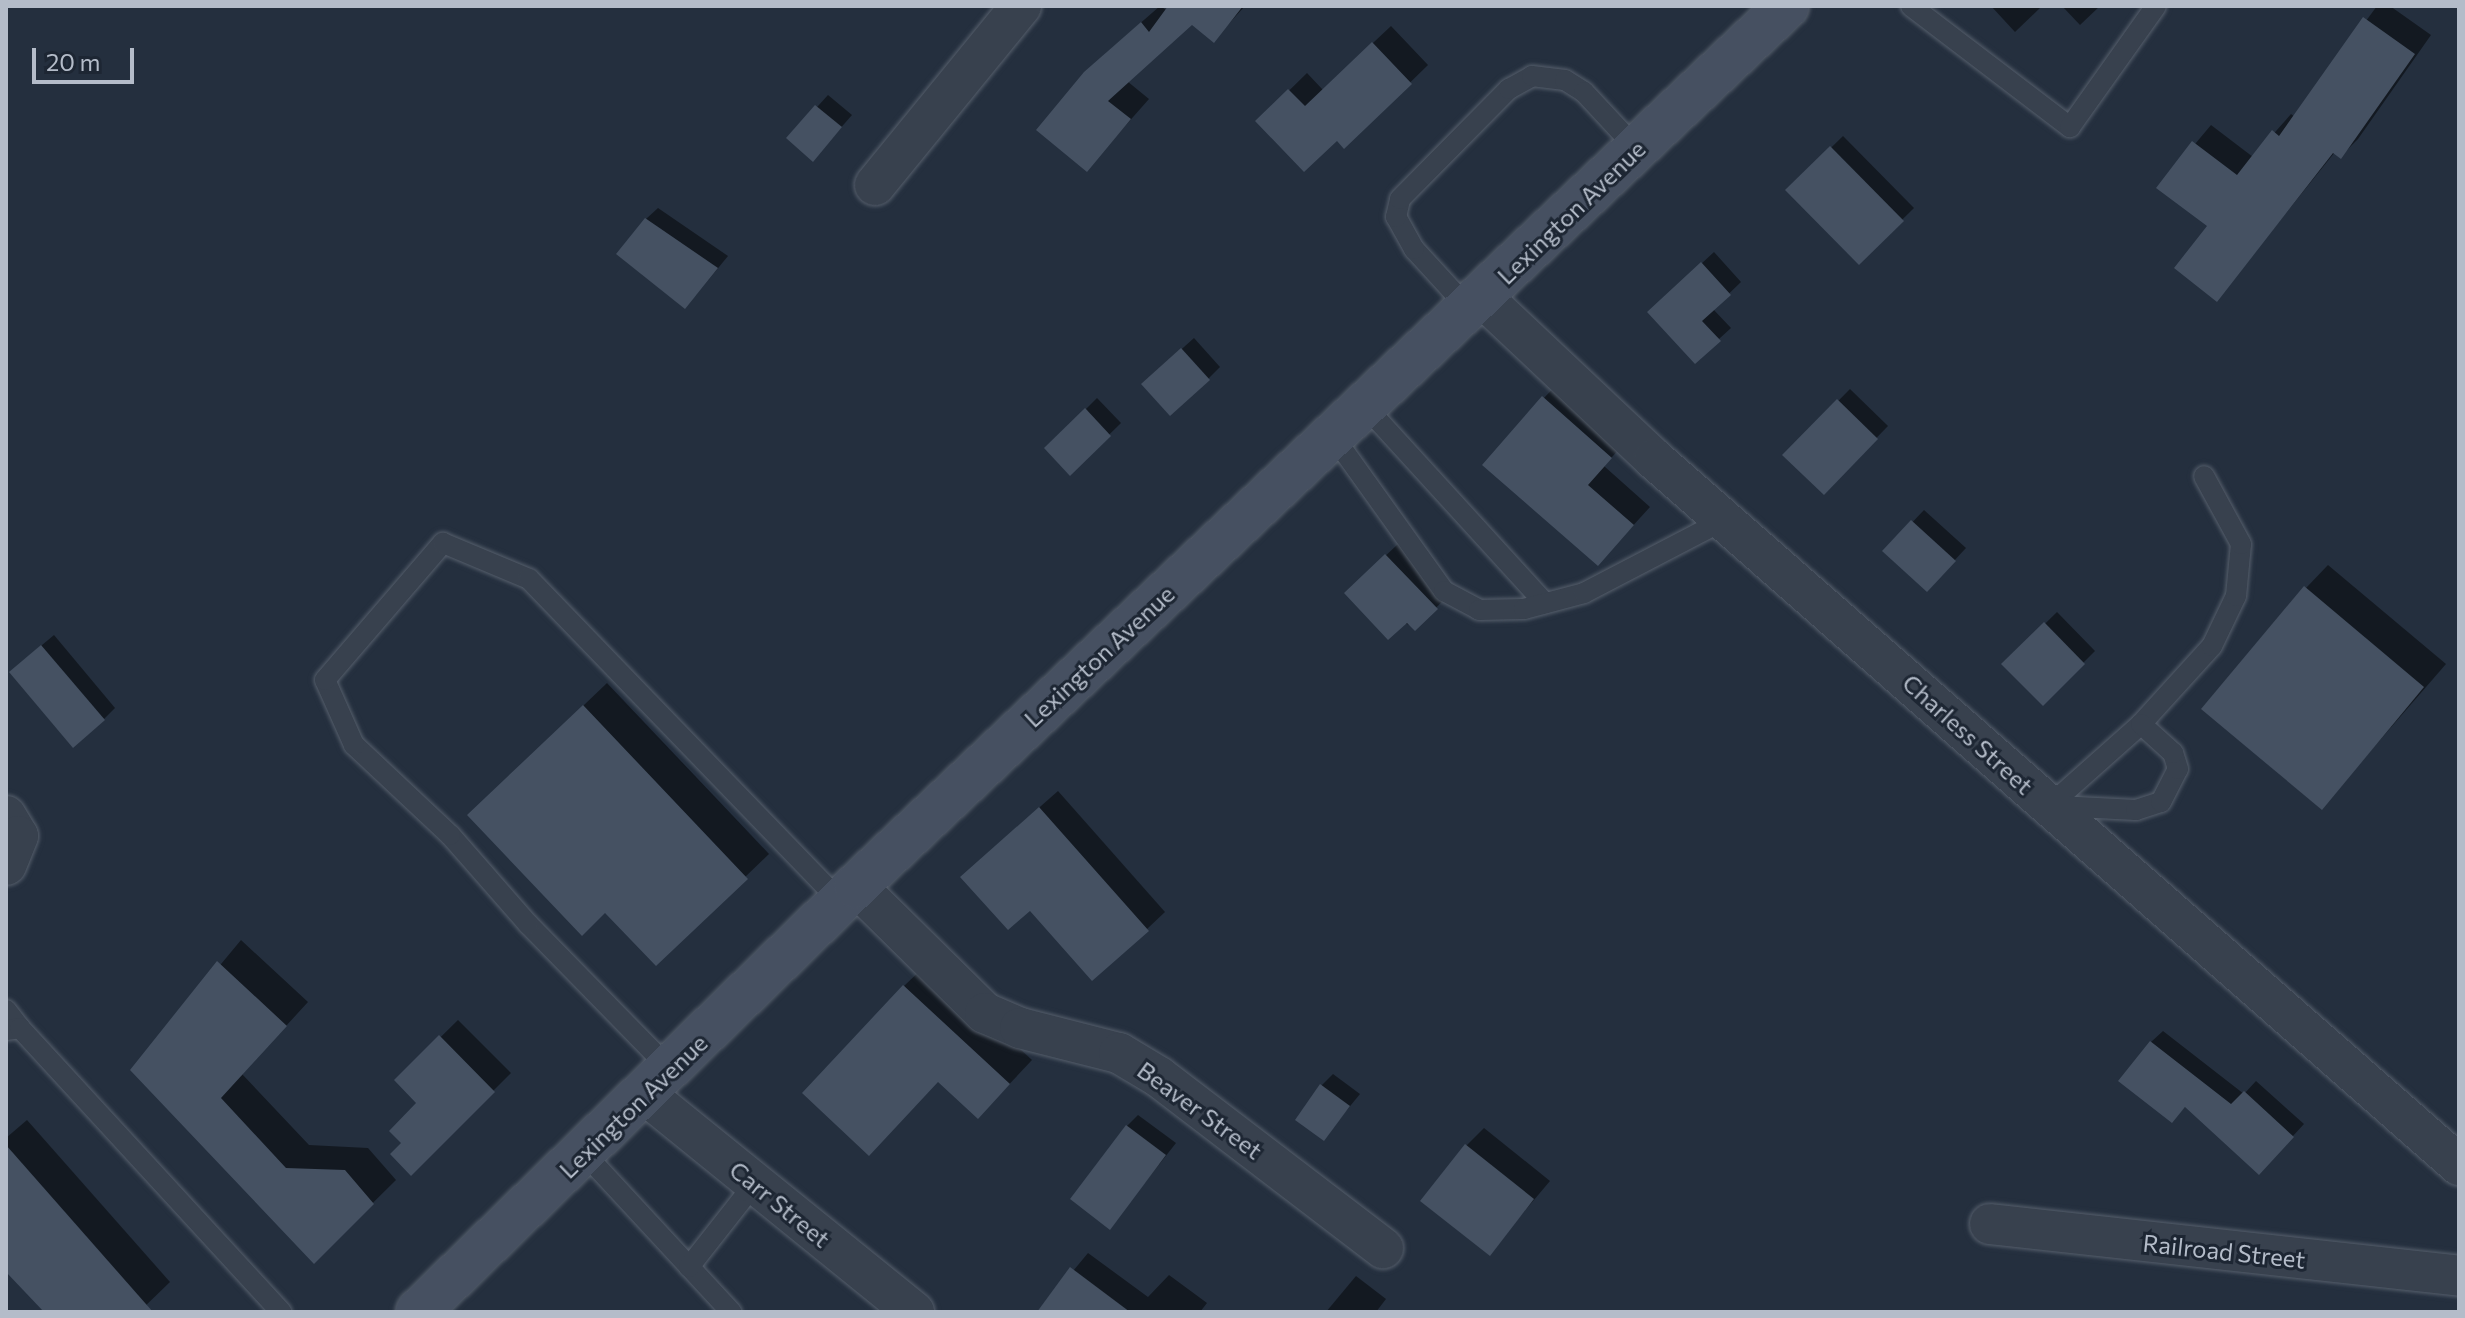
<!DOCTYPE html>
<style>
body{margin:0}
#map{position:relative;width:2465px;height:1318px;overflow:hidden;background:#242f3e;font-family:Commissioner,sans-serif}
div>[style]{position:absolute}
.shadow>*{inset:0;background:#0007}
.building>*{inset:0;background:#455162}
.roads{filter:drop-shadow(0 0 2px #565f6c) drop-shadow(0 0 2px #565f6c)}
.lane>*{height:20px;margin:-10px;padding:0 10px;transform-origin:10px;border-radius:10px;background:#38414e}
.street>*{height:40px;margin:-20px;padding:0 20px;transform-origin:20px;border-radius:20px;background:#38414e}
.secondary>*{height:44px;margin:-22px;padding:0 22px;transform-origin:22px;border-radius:22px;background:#465061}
span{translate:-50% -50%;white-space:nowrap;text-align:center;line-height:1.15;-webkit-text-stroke:6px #1d2633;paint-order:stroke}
.street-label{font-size:24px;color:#b4bcc9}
.frame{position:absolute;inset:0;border:8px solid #b4bcc9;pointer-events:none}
.scale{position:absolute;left:32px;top:48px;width:102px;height:36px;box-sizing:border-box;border:4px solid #b4bcc9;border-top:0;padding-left:10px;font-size:24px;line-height:28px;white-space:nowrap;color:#b4bcc9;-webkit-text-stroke:6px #1d2633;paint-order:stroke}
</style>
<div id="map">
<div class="shadow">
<i style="clip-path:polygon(1160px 6px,1168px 11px,1172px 6px,1245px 6px,1214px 40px,1192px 22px,1127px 81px,1149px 99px,1087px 169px,1106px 53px)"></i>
<i style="clip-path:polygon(1991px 6px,2042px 6px,2015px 32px)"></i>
<i style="clip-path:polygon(2062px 6px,2100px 6px,2080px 25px)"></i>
<i style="clip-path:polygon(2377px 6px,2390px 6px,2431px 35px,2358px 139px,2341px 156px,2335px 152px,2217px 299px,2209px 226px,2159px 187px,2211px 125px,2253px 157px,2291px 114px,2295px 117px)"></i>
<i style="clip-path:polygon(1391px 26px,1428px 65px,1345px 146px,1337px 138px,1258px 121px,1307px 73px,1323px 90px)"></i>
<i style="clip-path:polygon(828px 95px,852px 115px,824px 147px,789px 138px)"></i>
<i style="clip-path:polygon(1843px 136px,1914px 208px,1859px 262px,1788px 190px)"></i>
<i style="clip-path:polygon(658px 208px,728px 256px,696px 295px,646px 219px)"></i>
<i style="clip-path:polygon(1714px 252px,1741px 282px,1713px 309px,1731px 328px,1719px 339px,1661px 301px)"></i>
<i style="clip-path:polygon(1194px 338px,1220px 367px,1208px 379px,1155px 373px)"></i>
<i style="clip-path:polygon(1561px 380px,1628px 439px,1604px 466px,1650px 507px,1598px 564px,1544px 398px)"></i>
<i style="clip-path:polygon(1850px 389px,1888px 426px,1824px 492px,1785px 455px)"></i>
<i style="clip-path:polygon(1097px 398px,1121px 423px,1070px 473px,1047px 448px)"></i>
<i style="clip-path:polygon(1924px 510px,1966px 548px,1938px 578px,1885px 551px)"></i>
<i style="clip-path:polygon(1398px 544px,1448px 596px,1415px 628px,1346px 593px)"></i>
<i style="clip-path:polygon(2328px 565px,2446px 664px,2321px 808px,2306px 588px)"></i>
<i style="clip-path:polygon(2057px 612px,2095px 651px,2043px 703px,2004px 664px)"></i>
<i style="clip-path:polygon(54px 635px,115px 708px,104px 719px,23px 661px)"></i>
<i style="clip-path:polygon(607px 683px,769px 854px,656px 963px,493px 792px)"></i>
<i style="clip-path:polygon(1058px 791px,1165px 912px,1147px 929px,1030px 908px,981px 859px)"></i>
<i style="clip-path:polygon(241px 940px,308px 1002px,242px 1074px,309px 1145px,368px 1148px,396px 1180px,314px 1261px,133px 1070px)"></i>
<i style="clip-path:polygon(927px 964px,1032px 1060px,1001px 1093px,904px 986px)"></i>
<i style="clip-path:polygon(458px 1020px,511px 1073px,411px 1173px,403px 1143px,419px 1103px,397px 1080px)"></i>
<i style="clip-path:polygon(2163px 1031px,2244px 1094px,2256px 1081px,2304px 1124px,2270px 1161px,2187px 1105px,2172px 1120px,2151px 1042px)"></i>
<i style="clip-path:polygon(1333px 1074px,1360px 1094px,1324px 1138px,1322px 1085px)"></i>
<i style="clip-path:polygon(1138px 1115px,1176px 1143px,1110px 1227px,1127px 1126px)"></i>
<i style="clip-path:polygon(27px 1120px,170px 1282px,139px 1312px,47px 1312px,6px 1269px,6px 1138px)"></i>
<i style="clip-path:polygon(1484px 1128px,1550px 1181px,1489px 1253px,1466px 1146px)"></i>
<i style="clip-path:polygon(1088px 1253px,1148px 1297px,1169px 1275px,1207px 1303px,1200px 1312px,1039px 1312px)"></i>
<i style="clip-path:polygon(1356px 1276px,1386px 1299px,1376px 1312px,1326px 1312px)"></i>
</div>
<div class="building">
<i style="clip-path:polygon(1168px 6px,1243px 6px,1214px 43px,1192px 25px,1108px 101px,1131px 119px,1087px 172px,1036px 130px,1084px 72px,1141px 22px,1149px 32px)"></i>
<i style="clip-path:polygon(2363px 17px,2415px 54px,2341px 159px,2333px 153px,2217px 302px,2174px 268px,2207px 226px,2156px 188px,2192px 141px,2237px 175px,2272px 130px,2279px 136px)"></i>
<i style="clip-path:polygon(1372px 42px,1412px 84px,1344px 149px,1337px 141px,1304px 172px,1255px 121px,1288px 89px,1305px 106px)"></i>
<i style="clip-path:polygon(815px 105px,842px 127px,813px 162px,786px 138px)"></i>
<i style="clip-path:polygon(1830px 146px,1904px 221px,1859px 265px,1785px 190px)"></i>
<i style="clip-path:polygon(645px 218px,718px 268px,685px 309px,616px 254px)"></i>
<i style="clip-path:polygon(1701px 262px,1731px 295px,1702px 321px,1721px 341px,1695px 364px,1647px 312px)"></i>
<i style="clip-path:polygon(1181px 348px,1210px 380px,1170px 416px,1141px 384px)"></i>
<i style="clip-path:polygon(1542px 396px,1612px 458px,1588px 485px,1634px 525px,1598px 566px,1482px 465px)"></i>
<i style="clip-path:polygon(1837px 399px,1878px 439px,1824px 495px,1782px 455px)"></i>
<i style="clip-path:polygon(1085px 408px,1111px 436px,1070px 476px,1044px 448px)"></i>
<i style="clip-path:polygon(1911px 520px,1956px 561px,1927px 592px,1882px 551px)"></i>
<i style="clip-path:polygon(1385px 554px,1438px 609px,1415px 631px,1407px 623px,1388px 640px,1344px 593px)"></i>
<i style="clip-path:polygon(2304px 586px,2424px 687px,2322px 810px,2201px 709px)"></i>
<i style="clip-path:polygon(2044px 622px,2085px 664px,2043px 706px,2001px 664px)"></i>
<i style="clip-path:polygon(41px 645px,105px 720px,73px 748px,9px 672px)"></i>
<i style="clip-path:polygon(583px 705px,748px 879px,656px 966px,605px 913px,582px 936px,467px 815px)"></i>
<i style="clip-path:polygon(1039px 807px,1149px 931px,1092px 981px,1030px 911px,1008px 930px,960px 877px)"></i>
<i style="clip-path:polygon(217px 961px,287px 1026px,221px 1098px,286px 1168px,345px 1170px,374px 1204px,314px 1264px,130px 1070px)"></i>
<i style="clip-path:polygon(903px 985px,1010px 1084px,978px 1119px,938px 1082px,869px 1156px,802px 1093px)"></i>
<i style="clip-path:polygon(439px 1035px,495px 1092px,411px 1176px,390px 1154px,401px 1143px,389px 1131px,416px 1103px,394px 1080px)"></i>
<i style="clip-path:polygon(2150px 1041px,2231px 1104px,2244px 1091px,2294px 1137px,2259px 1175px,2185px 1107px,2172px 1123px,2118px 1081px)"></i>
<i style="clip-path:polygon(1320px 1084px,1350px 1106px,1324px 1141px,1295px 1120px)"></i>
<i style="clip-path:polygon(1126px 1125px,1166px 1155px,1110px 1230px,1070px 1199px)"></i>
<i style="clip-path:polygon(1465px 1144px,1534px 1199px,1490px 1256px,1420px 1201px)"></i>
<i style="clip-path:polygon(6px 1145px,153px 1312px,44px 1312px,6px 1272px)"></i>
<i style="clip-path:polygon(1070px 1267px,1130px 1312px,1037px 1312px)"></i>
</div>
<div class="roads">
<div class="lane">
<i style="left:1911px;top:6px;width:200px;rotate:37.3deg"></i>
<i style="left:2070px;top:127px;width:148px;rotate:-54.6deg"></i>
<i style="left:1469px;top:309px;width:81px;rotate:-132.5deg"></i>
<i style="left:1414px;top:249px;width:37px;rotate:-119deg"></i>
<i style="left:1396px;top:217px;width:18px;rotate:-77deg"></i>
<i style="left:1400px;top:199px;width:155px;rotate:-45.3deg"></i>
<i style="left:1509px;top:89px;width:26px;rotate:-29deg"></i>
<i style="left:1532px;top:76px;width:33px;rotate:7deg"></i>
<i style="left:1565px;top:80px;width:22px;rotate:32deg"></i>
<i style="left:1584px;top:92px;width:78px;rotate:47.1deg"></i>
<i style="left:1365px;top:406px;width:267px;rotate:47.6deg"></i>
<i style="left:1333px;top:436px;width:191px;rotate:54.4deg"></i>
<i style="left:1444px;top:591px;width:40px;rotate:28deg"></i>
<i style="left:1479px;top:610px;width:45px;rotate:-1.3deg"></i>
<i style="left:1524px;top:609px;width:62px;rotate:-14.9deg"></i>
<i style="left:1584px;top:593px;width:158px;rotate:-27.5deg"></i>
<i style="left:2049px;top:806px;width:123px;rotate:-41.7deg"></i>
<i style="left:2141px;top:724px;width:105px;rotate:-47.7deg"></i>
<i style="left:2212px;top:646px;width:55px;rotate:-64.4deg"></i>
<i style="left:2236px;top:596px;width:52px;rotate:-84.5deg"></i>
<i style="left:2241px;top:544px;width:77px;rotate:-118.6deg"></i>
<i style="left:2057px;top:806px;width:79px;rotate:2.9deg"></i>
<i style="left:2136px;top:810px;width:26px;rotate:-18deg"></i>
<i style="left:2161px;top:802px;width:37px;rotate:-63deg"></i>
<i style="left:2178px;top:769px;width:17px;rotate:-107deg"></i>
<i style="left:2173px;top:753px;width:43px;rotate:-137.8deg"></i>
<i style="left:6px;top:1010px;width:23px;rotate:52deg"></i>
<i style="left:6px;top:1030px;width:14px;rotate:-8deg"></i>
<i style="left:20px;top:1028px;width:386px;rotate:47.4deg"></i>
<i style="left:671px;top:1070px;width:204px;rotate:-134.4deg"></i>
<i style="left:528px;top:924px;width:118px;rotate:-131.2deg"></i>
<i style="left:450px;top:835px;width:132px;rotate:-136.8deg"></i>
<i style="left:354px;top:745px;width:71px;rotate:-114deg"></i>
<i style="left:325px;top:680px;width:181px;rotate:-49.3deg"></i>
<i style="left:443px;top:543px;width:93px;rotate:22.7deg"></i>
<i style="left:529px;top:579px;width:448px;rotate:46deg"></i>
<i style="left:584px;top:1153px;width:217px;rotate:47.2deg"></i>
<i style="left:689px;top:1267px;width:107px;rotate:-51.8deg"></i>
</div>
<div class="street">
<i style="left:875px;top:185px;width:231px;rotate:-50.8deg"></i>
<i style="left:1482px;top:297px;width:236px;rotate:43.3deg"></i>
<i style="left:1654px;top:459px;width:1071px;rotate:41.25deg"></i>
<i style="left:6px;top:816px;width:23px;rotate:59deg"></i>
<i style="left:18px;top:836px;width:31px;rotate:112deg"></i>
<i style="left:856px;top:886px;width:181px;rotate:44.6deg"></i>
<i style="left:985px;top:1013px;width:38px;rotate:23deg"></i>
<i style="left:1020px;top:1028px;width:102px;rotate:14.2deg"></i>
<i style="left:1119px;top:1053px;width:47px;rotate:31deg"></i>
<i style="left:1159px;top:1077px;width:282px;rotate:37.4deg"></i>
<i style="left:646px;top:1095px;width:345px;rotate:39deg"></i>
<i style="left:1990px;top:1224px;width:472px;rotate:6.3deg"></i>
</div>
<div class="secondary">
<i style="left:418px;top:1312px;width:611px;rotate:-44.2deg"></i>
<i style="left:856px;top:886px;width:1281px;rotate:-43.39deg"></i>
</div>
</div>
<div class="street-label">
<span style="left:1571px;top:212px;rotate:-44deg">Lexington Avenue</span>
<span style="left:1099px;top:656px;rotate:-43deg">Lexington Avenue</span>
<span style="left:1968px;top:734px;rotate:42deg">Charless Street</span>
<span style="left:633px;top:1106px;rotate:-44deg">Lexington Avenue</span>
<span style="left:1200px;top:1110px;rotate:36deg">Beaver Street</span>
<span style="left:780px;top:1204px;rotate:39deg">Carr Street</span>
<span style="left:2224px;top:1251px;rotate:6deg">Railroad Street</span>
</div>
<div class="frame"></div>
<div class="scale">20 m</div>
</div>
